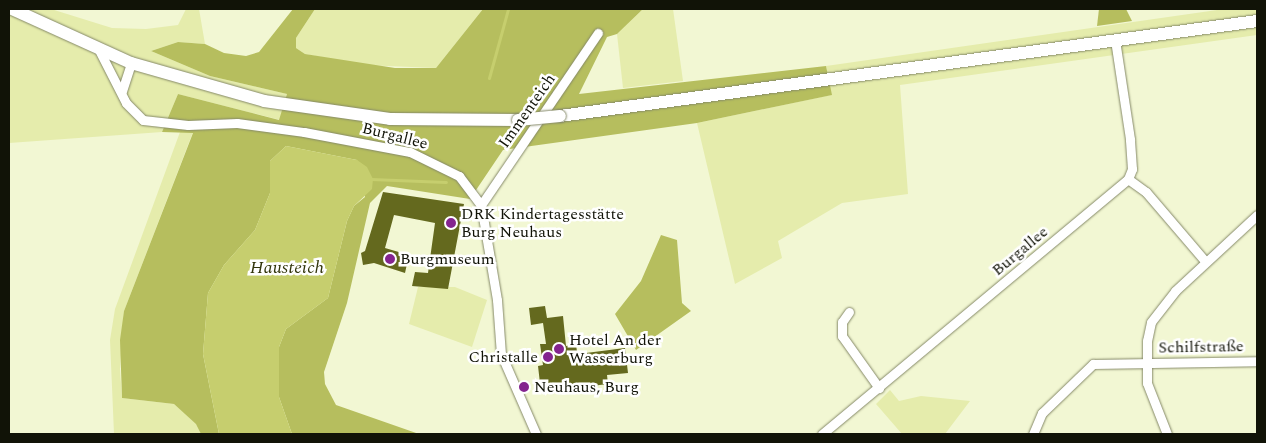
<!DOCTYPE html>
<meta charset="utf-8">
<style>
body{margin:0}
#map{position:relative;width:1266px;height:443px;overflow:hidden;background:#f2f7d3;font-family:Spectral,serif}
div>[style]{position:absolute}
.green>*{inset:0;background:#e5ecac}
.forest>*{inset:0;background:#b6be5e}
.water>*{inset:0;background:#c6ce6e}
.stream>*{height:3px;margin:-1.5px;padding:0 1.5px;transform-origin:1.5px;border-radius:1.5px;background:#c6ce6e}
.building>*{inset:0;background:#64691e}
.roads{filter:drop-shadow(0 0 1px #858968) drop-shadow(0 0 1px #858968)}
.street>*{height:9px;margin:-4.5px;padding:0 4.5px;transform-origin:4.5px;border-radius:4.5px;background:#fff}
.secondary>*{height:12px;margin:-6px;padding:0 6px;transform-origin:6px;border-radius:6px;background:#fff}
.bridges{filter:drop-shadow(0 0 1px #858968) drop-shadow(0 0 1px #858968)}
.secondary-bridge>*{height:12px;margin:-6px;padding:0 6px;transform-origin:6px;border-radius:6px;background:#fff}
.dots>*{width:14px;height:14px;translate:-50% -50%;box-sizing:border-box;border:2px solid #fff;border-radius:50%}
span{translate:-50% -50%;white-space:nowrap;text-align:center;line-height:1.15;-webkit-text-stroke:5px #fff;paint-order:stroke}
.street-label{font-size:16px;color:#111307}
.poi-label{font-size:16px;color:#111307}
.left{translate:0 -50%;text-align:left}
.right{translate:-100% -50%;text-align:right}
.water-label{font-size:18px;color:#31340a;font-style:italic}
.frame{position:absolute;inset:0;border:10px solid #111307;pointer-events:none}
</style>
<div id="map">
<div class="green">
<i style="clip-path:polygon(9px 9px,51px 9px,112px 28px,146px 29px,178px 25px,186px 9px,199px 9px,205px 44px,178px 42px,151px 51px,210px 76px,287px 94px,280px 120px,178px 94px,162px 132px,9px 143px)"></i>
<i style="clip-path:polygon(315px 9px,483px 9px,436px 68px,363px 65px,305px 54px,296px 48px,296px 38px)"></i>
<i style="clip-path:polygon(643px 9px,673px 9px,683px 81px,623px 88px,617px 34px)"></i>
<i style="clip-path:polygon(1224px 9px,1257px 9px,1257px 35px,900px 85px,908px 194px,842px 203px,778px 241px,782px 258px,735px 284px,697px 123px,831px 95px,826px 66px)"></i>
<i style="clip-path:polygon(180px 132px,193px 132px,124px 311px,120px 369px,122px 398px,174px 404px,197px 424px,201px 434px,114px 434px,110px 340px,115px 309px)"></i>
<i style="clip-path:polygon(418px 287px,455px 287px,487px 300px,472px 347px,409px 324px)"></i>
<i style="clip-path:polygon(890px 390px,899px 401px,921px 396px,970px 401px,945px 434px,902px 434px,876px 404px)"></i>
</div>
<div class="forest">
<i style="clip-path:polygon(293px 9px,315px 9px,296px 38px,296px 48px,305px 54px,395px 68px,436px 68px,483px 9px,643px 9px,617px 34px,607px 37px,579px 94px,826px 66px,832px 95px,697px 123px,503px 150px,470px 199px,387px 186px,370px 203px,347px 303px,324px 372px,325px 384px,336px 405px,419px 434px,292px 434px,279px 397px,279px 347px,286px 329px,328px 298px,347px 221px,354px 206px,365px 197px,357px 160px,286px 146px,270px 161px,270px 193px,255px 230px,224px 265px,208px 293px,203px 354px,219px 434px,201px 434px,196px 424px,174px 404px,122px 398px,120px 340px,124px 311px,193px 133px,162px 132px,178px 94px,279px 120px,287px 94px,210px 76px,151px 51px,178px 42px,205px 44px,224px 53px,246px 56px,259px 52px)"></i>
<i style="clip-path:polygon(1099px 9px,1126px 9px,1132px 21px,1097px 26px)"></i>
<i style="clip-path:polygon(661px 235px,677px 240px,682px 303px,691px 311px,636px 350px,615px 314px,641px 281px)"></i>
</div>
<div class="water">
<i style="clip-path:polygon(286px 146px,357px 160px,367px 167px,373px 179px,372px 189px,354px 206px,347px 221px,328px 298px,286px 329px,279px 347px,279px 397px,292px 434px,219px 434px,203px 354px,208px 293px,224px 265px,255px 230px,270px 193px,270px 161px)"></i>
</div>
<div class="stream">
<i style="left:489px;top:78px;width:72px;rotate:-74.6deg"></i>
<i style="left:371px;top:179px;width:75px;rotate:2.3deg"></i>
</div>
<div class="building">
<i style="clip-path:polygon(383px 192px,464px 204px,448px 289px,412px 286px,415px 272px,428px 273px,435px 223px,394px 215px,385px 248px,409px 255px,405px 273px,374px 263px,363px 265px,361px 253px,365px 251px)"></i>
<i style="clip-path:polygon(545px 306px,547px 318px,563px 316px,566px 346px,576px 344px,577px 352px,586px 353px,625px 348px,628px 373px,607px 375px,608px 384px,541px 392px,538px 366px,543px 365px,540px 344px,546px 344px,543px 323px,531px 325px,529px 308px)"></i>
</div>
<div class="roads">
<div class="street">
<i style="left:99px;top:50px;width:59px;rotate:63deg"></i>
<i style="left:126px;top:103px;width:24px;rotate:45deg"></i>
<i style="left:143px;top:120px;width:45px;rotate:6.3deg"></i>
<i style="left:188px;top:125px;width:49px;rotate:-2.3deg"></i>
<i style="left:237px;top:123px;width:68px;rotate:7.7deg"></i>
<i style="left:304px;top:132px;width:108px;rotate:10.7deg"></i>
<i style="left:410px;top:152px;width:55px;rotate:26.1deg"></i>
<i style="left:459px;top:176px;width:36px;rotate:53deg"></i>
<i style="left:481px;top:205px;width:96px;rotate:80.4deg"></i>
<i style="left:497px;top:300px;width:54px;rotate:85.8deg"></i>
<i style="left:501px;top:354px;width:87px;rotate:66.4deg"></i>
<i style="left:122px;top:91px;width:29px;rotate:-72deg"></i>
<i style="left:1128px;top:179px;width:22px;rotate:36deg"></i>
<i style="left:1146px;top:192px;width:91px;rotate:49.5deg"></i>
<i style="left:481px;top:205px;width:208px;rotate:-55.8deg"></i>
<i style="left:849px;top:312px;width:12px;rotate:125deg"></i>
<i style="left:842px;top:322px;width:14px;rotate:90deg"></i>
<i style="left:842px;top:336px;width:64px;rotate:54.6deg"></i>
<i style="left:822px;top:434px;width:398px;rotate:-39.8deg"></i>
<i style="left:1128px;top:179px;width:11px;rotate:-68deg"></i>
<i style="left:1132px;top:169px;width:30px;rotate:-94deg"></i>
<i style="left:1130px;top:139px;width:100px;rotate:-98.6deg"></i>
<i style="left:1033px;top:434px;width:23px;rotate:-67deg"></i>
<i style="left:1042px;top:413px;width:71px;rotate:-43.9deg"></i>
<i style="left:1093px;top:364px;width:164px;rotate:-1deg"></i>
<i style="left:1167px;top:434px;width:55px;rotate:-111.4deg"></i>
<i style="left:1147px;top:383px;width:42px;rotate:-90deg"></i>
<i style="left:1147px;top:341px;width:19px;rotate:-78deg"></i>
<i style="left:1151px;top:322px;width:39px;rotate:-52deg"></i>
<i style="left:1175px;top:291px;width:112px;rotate:-42.8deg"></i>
</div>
<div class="secondary">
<i style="left:12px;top:9px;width:131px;rotate:24.4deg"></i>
<i style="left:131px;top:63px;width:138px;rotate:15.9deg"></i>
<i style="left:264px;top:101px;width:127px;rotate:8.1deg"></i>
<i style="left:390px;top:119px;width:128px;rotate:0.4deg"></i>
<i style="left:560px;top:116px;width:703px;rotate:-7.76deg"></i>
</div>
</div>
<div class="bridges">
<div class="secondary-bridge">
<i style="left:518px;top:120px;width:42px;rotate:-5.4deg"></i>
</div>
</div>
<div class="dots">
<i style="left:451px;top:223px;background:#84248f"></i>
<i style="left:390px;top:259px;background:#84248f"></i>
<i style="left:559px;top:349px;background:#84248f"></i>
<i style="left:548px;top:357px;background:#84248f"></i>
<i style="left:524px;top:387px;background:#84248f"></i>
</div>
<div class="street-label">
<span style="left:527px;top:111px;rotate:-55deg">Immenteich</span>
<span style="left:395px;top:136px;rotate:14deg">Burgallee</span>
<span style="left:1020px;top:251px;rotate:-40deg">Burgallee</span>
<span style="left:1201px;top:347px;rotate:-1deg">Schilfstraße</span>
</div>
<div class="poi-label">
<span class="left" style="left:461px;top:223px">DRK Kindertagesstätte<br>Burg Neuhaus</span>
<span class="left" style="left:400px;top:259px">Burgmuseum</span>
<span class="left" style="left:569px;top:349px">Hotel An der<br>Wasserburg</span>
<span class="right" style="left:538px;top:357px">Christalle</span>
<span class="left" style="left:534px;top:387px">Neuhaus, Burg</span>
</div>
<div class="water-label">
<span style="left:287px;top:268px">Hausteich</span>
</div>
<div class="frame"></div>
</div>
